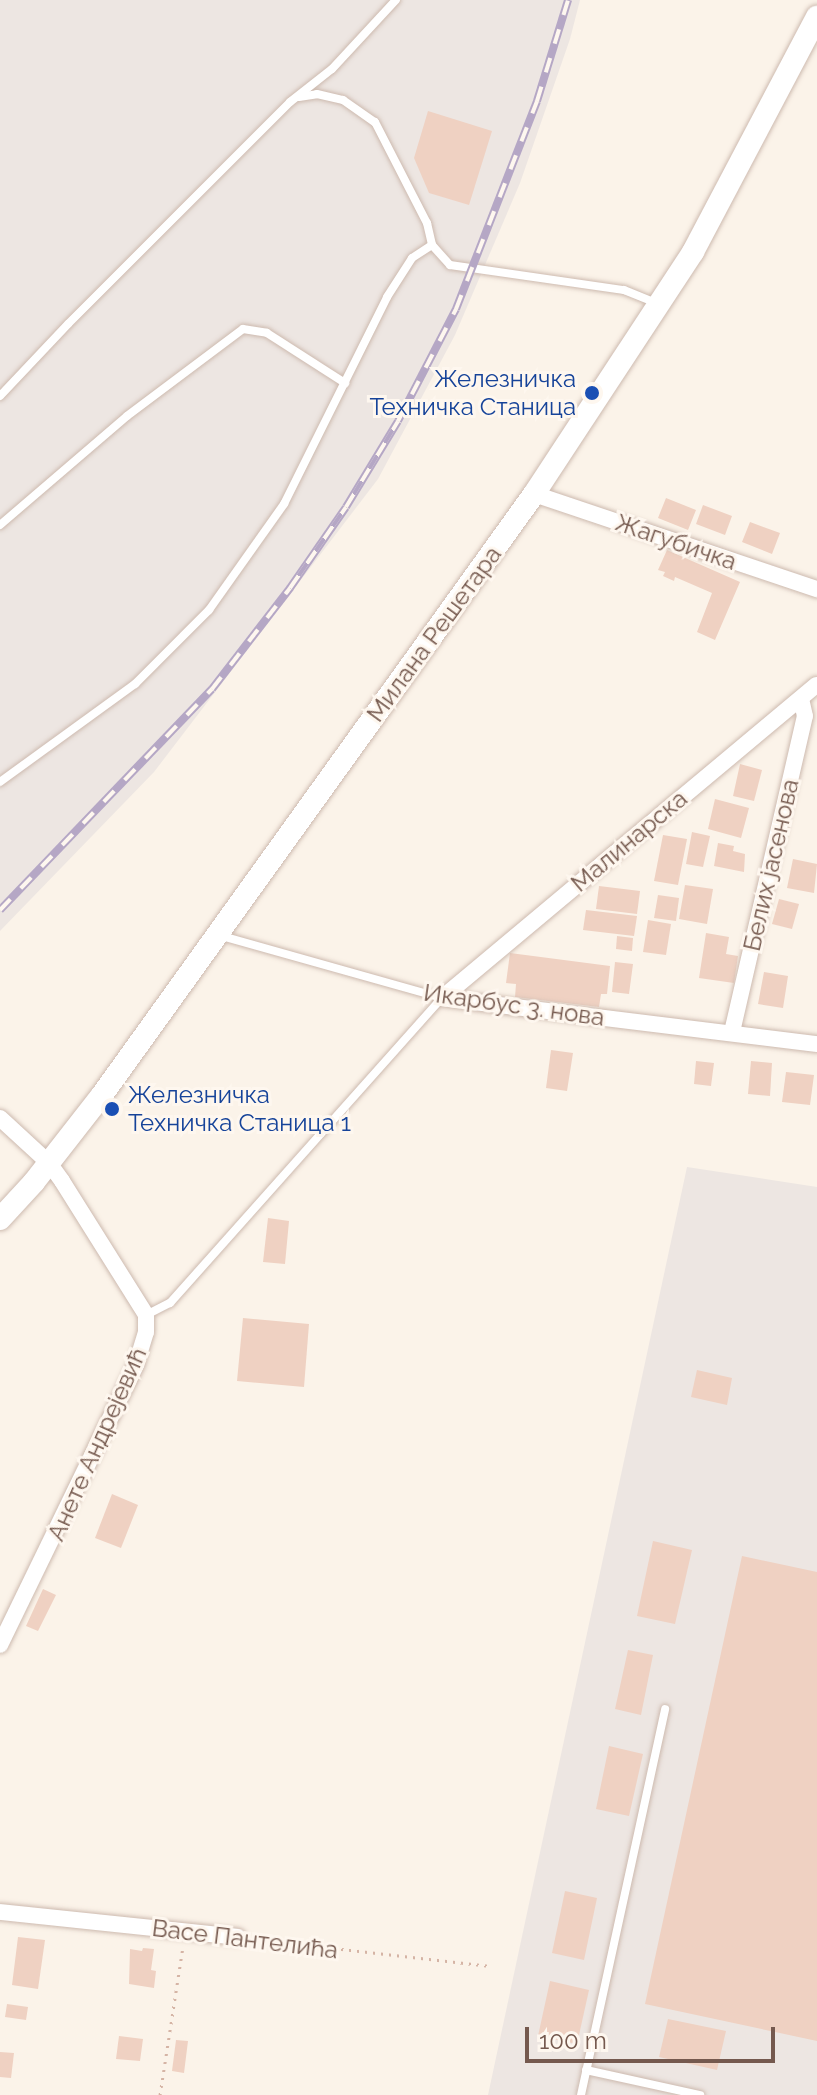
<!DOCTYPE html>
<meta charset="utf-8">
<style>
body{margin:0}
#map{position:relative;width:817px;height:2095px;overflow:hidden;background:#fbf3e9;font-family:Raleway,sans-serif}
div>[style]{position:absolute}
.industrial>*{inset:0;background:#ede6e2}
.building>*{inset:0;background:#efd1c2}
.path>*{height:3px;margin-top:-1.5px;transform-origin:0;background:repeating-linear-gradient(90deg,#d5b4a5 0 2px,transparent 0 8px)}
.roads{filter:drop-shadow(0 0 2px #cdbaaf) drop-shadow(0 0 2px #cdbaaf)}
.lane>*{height:8px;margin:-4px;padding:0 4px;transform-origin:4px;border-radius:4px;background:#fff}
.street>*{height:16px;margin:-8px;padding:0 8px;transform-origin:8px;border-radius:8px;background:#fff}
.secondary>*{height:22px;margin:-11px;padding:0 11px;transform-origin:11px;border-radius:11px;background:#fff}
.rail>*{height:8px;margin-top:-4px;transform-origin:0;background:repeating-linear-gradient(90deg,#fef7ef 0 15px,#b5a7c5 0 30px);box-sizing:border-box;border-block:2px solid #b5a7c5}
.dots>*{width:22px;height:22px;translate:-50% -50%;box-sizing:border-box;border:4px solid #fef7ef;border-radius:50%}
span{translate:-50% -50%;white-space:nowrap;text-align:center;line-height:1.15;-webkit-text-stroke:6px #fef7ef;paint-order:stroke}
.transit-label{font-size:24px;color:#164399}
.right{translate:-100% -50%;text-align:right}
.left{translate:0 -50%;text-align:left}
.street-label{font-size:24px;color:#75594e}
.scale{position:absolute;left:525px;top:2027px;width:250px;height:36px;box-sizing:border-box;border:4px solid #75594e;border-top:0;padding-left:10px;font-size:24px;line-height:28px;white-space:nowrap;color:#75594e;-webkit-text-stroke:6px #fef7ef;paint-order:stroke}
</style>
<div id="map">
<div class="industrial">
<i style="clip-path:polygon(0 0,580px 0,570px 39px,520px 183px,455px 335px,378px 479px,154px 772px,0 931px)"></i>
<i style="clip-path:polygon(687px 1167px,817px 1187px,817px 2095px,488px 2095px)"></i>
</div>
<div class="building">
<i style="clip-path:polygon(428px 111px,492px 131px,469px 205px,429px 193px,414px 158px)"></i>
<i style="clip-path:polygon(666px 498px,696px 510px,688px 530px,658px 518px)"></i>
<i style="clip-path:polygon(703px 505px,732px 516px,725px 535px,696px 524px)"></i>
<i style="clip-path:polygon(750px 522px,780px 533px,772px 554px,742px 542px)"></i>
<i style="clip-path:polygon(667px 550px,740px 582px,715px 640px,697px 632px,712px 593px,675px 577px,674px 581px,663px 576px,665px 572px,658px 570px)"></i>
<i style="clip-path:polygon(740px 764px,762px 770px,754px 801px,733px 796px)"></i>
<i style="clip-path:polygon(715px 799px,749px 808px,741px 838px,708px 829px)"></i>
<i style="clip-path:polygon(692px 832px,710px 836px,703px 867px,686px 864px)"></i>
<i style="clip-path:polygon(663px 835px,687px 839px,678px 885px,654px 881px)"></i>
<i style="clip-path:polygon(718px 843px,734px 846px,733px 851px,745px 854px,744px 872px,714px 866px)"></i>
<i style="clip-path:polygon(793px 859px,817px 864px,814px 893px,787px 888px)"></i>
<i style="clip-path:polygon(685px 885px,713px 889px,707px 924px,679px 919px)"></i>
<i style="clip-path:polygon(599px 886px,640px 891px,637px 914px,596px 909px)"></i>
<i style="clip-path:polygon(658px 895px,679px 898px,676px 921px,654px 918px)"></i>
<i style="clip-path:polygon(779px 899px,799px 904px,792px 929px,772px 924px)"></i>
<i style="clip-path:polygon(586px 910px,637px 916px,634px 936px,583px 930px)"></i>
<i style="clip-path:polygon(648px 920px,671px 924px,666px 955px,643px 952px)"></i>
<i style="clip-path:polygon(706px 933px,729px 937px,726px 954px,738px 956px,734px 983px,699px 978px)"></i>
<i style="clip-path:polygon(617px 936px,633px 938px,632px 951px,616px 949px)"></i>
<i style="clip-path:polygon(510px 953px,610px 966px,607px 994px,601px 994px,599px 1007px,515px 997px,516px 984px,506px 983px)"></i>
<i style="clip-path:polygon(615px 962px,633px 964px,629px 994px,612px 992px)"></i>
<i style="clip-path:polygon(764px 972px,788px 976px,783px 1008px,758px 1004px)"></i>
<i style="clip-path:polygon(551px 1050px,573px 1053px,567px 1091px,546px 1088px)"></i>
<i style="clip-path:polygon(696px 1061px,714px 1063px,711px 1086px,694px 1084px)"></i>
<i style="clip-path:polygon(751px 1061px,772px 1063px,770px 1096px,748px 1094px)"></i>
<i style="clip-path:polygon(786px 1072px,814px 1075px,810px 1105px,782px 1102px)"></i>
<i style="clip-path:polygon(268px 1218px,289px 1221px,285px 1264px,263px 1262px)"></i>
<i style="clip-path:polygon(243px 1318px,309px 1324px,304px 1387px,237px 1381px)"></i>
<i style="clip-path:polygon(697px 1370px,732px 1378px,727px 1405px,691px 1397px)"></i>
<i style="clip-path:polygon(112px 1494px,138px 1505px,121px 1548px,95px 1538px)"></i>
<i style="clip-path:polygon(653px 1541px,692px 1550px,675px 1624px,637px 1616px)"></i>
<i style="clip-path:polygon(742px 1556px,817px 1572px,817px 2041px,645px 2004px)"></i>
<i style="clip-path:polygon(43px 1589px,56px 1595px,38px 1631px,26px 1626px)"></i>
<i style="clip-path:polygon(628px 1650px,653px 1655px,641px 1715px,615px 1709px)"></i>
<i style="clip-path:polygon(609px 1746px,643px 1754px,629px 1816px,596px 1809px)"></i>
<i style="clip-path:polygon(565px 1891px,597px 1898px,584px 1960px,552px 1953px)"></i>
<i style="clip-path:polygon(18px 1937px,45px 1940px,38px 1989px,12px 1985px)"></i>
<i style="clip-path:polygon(143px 1948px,154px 1949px,151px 1970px,156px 1971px,154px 1988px,129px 1984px,130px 1949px,142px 1951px)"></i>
<i style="clip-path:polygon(550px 1981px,589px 1990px,577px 2044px,538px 2036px)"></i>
<i style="clip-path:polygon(7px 2004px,28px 2007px,26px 2020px,5px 2017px)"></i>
<i style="clip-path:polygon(668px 2019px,726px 2031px,717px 2070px,659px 2057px)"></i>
<i style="clip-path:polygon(119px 2036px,143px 2039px,140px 2061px,116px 2059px)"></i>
<i style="clip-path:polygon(176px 2040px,188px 2041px,184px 2073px,172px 2071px)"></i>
<i style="clip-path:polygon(0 2052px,14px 2053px,11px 2078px,0 2077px)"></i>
</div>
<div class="path">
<i style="left:254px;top:1939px;width:238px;rotate:6.5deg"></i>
<i style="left:160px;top:2095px;width:150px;rotate:-81.2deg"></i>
</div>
<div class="roads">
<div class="lane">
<i style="left:299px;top:97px;width:18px;rotate:-9deg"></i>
<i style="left:317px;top:94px;width:27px;rotate:13deg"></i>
<i style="left:343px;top:100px;width:39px;rotate:35deg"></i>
<i style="left:375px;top:122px;width:114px;rotate:62.8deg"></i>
<i style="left:427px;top:223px;width:23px;rotate:77deg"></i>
<i style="left:432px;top:245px;width:27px;rotate:48deg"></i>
<i style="left:450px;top:265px;width:176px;rotate:8.2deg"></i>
<i style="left:624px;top:290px;width:35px;rotate:22deg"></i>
<i style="left:0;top:396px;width:99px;rotate:-46.6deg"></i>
<i style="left:68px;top:324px;width:314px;rotate:-45deg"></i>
<i style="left:290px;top:102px;width:53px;rotate:-38.2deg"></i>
<i style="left:332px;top:69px;width:94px;rotate:-47.2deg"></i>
<i style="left:0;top:525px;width:167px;rotate:-40.6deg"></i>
<i style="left:127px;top:416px;width:145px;rotate:-36.9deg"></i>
<i style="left:243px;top:329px;width:24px;rotate:9deg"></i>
<i style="left:267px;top:333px;width:93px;rotate:32.7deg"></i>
<i style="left:0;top:782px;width:167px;rotate:-36deg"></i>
<i style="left:135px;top:684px;width:105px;rotate:-45deg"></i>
<i style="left:209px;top:610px;width:130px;rotate:-54.7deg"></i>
<i style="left:284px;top:504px;width:231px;rotate:-63.5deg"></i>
<i style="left:387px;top:297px;width:46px;rotate:-57.3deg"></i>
<i style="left:412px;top:258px;width:24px;rotate:-33deg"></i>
<i style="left:146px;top:1315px;width:27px;rotate:-27deg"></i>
<i style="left:170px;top:1303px;width:409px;rotate:-48.3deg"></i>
<i style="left:442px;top:998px;width:233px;rotate:-164.3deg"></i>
<i style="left:586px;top:2070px;width:117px;rotate:12.4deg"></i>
<i style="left:581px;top:2095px;width:395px;rotate:-77.7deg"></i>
</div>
<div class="street">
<i style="left:534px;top:494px;width:299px;rotate:18.6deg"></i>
<i style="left:442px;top:998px;width:488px;rotate:-39.9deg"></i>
<i style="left:442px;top:998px;width:378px;rotate:7deg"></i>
<i style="left:732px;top:1032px;width:324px;rotate:-77deg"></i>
<i style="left:805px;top:716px;width:17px;rotate:-103deg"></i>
<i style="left:0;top:1118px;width:67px;rotate:42.6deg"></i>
<i style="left:49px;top:1163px;width:22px;rotate:54deg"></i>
<i style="left:62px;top:1181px;width:158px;rotate:57.9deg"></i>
<i style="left:146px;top:1315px;width:17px;rotate:90deg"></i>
<i style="left:146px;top:1332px;width:34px;rotate:107deg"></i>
<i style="left:136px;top:1365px;width:311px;rotate:115.9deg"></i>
<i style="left:0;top:1912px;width:239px;rotate:6deg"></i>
</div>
<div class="secondary">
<i style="left:0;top:1219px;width:50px;rotate:-47.4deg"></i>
<i style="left:34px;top:1182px;width:110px;rotate:-52deg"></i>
<i style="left:102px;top:1095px;width:740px;rotate:-54.29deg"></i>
<i style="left:534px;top:494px;width:290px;rotate:-56.7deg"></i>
<i style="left:693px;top:252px;width:266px;rotate:-62.2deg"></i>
</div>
</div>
<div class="rail">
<i style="left:0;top:910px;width:306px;rotate:-46.2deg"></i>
<i style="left:212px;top:689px;width:128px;rotate:-52.3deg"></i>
<i style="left:290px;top:588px;width:98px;rotate:-55.3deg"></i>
<i style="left:346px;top:507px;width:100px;rotate:-58.8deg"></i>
<i style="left:398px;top:421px;width:126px;rotate:-62.6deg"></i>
<i style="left:456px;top:309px;width:223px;rotate:-68.7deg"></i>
<i style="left:537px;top:101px;width:106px;rotate:-72.9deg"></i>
</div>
<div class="dots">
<i style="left:592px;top:393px;background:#1a4fb4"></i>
<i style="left:112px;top:1109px;background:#1a4fb4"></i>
</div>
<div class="transit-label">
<span class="right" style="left:576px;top:393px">Железничка<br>Техничка Станица</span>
<span class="left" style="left:128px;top:1109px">Железничка<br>Техничка Станица 1</span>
</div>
<div class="street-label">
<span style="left:676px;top:542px;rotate:19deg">Жагубичка</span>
<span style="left:434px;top:634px;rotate:-54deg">Милана Решетара</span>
<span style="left:629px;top:841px;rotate:-40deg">Малинарска</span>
<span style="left:771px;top:865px;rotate:-77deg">Белих јасенова</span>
<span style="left:514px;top:1005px;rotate:8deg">Икарбус 3. нова</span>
<span style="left:97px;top:1444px;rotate:-66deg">Анете Андрејевић</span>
<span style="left:245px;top:1939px;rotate:7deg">Васе Пантелића</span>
</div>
<div class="scale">100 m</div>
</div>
